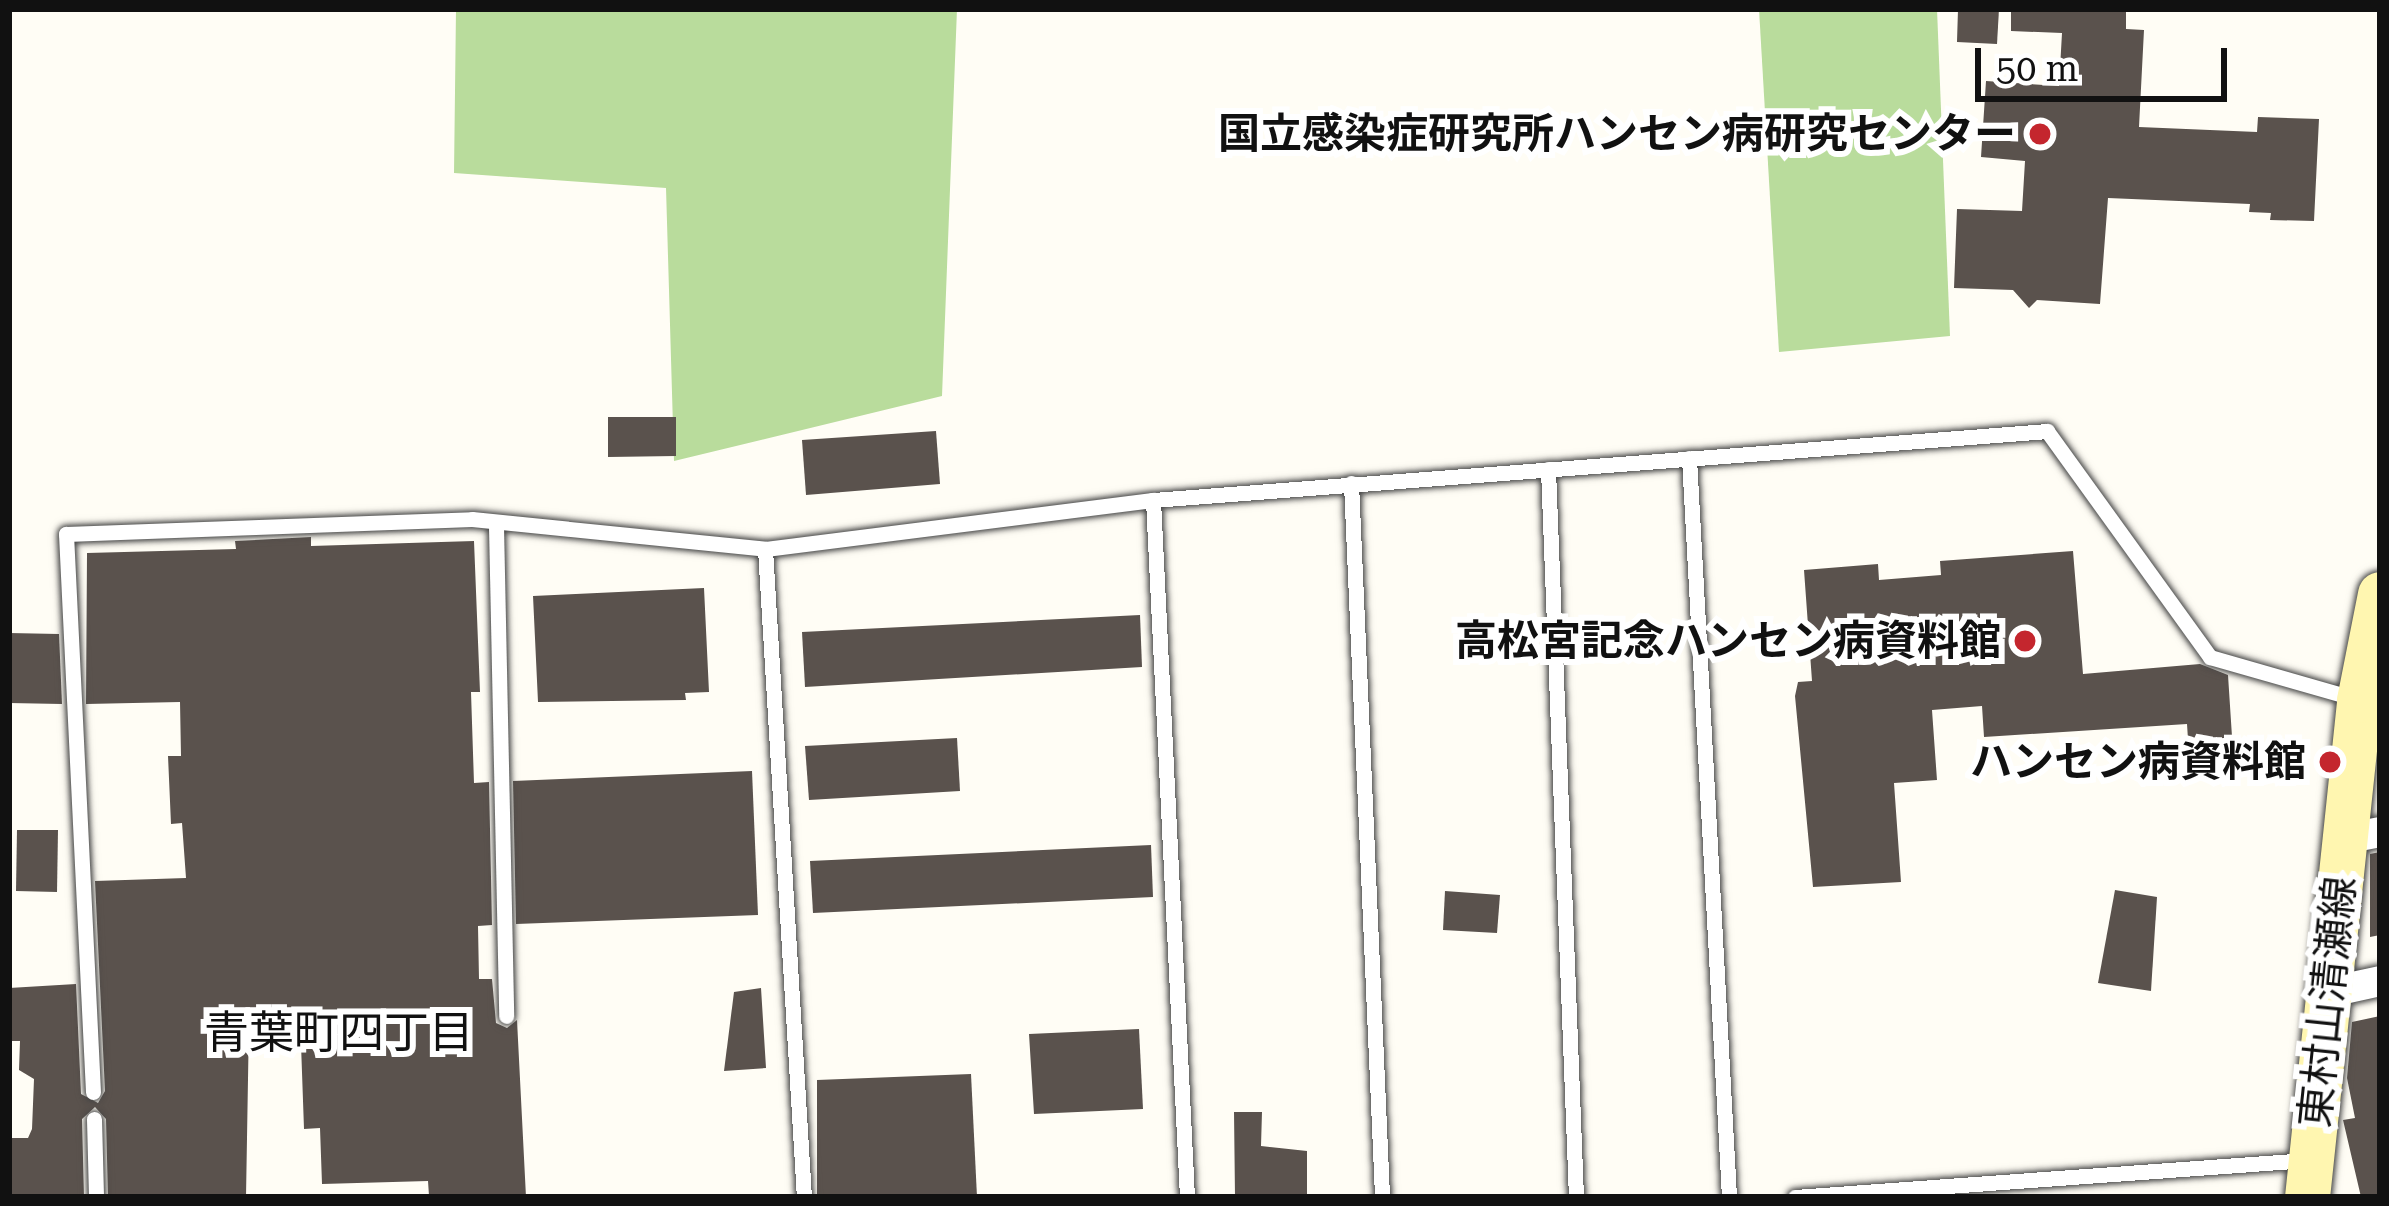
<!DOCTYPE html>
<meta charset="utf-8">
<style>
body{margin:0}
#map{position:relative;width:2389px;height:1206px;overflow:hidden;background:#fffdf5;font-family:"Roboto Serif","Noto Sans JP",serif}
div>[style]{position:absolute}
.forest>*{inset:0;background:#b9dc9c}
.building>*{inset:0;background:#5a524d}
.roads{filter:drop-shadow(0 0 3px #444) drop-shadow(0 0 3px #444)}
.service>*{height:15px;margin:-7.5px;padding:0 7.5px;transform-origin:7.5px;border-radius:7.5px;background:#fff}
.minor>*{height:30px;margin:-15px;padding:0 15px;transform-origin:15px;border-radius:15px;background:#fff}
.secondary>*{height:45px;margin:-22.5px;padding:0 22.5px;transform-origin:22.5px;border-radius:22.5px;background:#fff6b0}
.dots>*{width:33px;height:33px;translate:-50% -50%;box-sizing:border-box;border:6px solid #fff;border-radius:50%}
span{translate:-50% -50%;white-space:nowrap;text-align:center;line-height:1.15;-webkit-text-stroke:12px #fff;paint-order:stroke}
.poi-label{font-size:42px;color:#111;font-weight:700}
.right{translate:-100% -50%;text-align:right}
.street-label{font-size:42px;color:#111}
.neighbourhood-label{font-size:45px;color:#111}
.frame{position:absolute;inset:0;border:12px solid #111;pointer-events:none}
.scale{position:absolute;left:1975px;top:48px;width:252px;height:54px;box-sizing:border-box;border:6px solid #111;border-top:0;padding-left:15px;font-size:36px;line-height:42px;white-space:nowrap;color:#111;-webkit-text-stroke:9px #fff;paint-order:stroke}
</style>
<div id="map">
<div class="forest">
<i style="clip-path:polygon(456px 9px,957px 9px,942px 396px,674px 461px,666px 188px,454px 173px)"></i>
<i style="clip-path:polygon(1759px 9px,1937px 9px,1950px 336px,1779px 352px)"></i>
</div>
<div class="building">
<i style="clip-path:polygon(1958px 9px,1999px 9px,1997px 44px,1957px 42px)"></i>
<i style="clip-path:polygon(2011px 9px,2126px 9px,2126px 29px,2144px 30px,2139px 127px,2257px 132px,2258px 117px,2319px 119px,2314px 221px,2270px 220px,2271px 213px,2249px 212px,2250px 204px,2108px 198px,2100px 304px,2037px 300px,2029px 308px,2013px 290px,1954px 288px,1957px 209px,2022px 211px,2025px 161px,1981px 157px,1986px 81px,2059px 86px,2062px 33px,2011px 31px)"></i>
<i style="clip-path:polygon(608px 417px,676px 417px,676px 456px,608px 457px)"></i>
<i style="clip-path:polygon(936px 431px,940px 484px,806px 495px,802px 440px)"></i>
<i style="clip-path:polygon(311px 537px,311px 546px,474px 541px,480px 692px,471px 692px,474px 783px,489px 782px,492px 925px,478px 926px,479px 979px,492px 979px,496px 1023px,507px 1028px,517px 1020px,526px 1197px,429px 1196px,428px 1181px,322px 1184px,320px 1128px,304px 1129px,300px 1016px,249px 1020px,246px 1197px,108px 1197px,106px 1119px,95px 1107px,82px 1119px,84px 1197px,9px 1197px,9px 1138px,28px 1138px,32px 1129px,34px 1079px,19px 1070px,20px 1041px,9px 1041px,9px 988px,76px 984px,81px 1094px,98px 1103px,105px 1091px,95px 881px,186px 878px,182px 823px,171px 824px,168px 756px,181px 756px,180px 702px,86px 704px,87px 553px,236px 549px,235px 541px)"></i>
<i style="clip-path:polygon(2073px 551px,2083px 674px,2200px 664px,2228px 675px,2233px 752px,2189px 755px,2187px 724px,1984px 737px,1982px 706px,1932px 710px,1937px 780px,1894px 783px,1901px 882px,1813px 887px,1795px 696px,1798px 682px,1812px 681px,1804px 570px,1878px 564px,1879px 580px,1941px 575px,1940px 561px)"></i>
<i style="clip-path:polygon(704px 588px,709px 692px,685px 693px,686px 700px,538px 702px,533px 596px)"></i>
<i style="clip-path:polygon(1140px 615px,1142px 667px,805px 687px,802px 632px)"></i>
<i style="clip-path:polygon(9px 633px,59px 634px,62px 704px,9px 703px)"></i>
<i style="clip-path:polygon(957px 738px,960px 791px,809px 800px,805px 746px)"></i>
<i style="clip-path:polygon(752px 771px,758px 915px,516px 924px,513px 781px)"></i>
<i style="clip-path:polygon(17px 830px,58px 830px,57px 892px,16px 891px)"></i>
<i style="clip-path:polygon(1151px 845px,1153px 897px,813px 913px,810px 861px)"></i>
<i style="clip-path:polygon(2380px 852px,2380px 935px,2370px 937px,2370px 854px)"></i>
<i style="clip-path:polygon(2115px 890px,2157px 897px,2151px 991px,2098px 983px)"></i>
<i style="clip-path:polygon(1445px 891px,1500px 895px,1497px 933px,1443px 930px)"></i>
<i style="clip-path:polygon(761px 988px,766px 1068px,724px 1071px,734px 992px)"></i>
<i style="clip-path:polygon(2380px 1016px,2380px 1197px,2361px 1197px,2343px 1120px,2355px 1118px,2347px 1078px,2352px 1022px)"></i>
<i style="clip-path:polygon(1139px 1029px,1143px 1109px,1034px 1114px,1029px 1034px)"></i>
<i style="clip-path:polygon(971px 1074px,977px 1197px,817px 1197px,817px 1080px)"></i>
<i style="clip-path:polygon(1234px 1112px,1262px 1112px,1261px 1146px,1307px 1151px,1307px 1197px,1235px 1197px)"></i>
</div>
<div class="roads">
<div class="service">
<i style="left:1689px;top:458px;width:740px;rotate:86.9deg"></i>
<i style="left:1548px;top:469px;width:729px;rotate:87.8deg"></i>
<i style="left:1351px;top:483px;width:715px;rotate:87.51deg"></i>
<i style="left:1153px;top:500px;width:698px;rotate:87.21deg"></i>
<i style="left:496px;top:526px;width:490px;rotate:88.8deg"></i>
<i style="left:765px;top:549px;width:649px;rotate:86.56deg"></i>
<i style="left:93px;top:1092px;width:559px;rotate:-92.77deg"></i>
<i style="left:66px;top:534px;width:406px;rotate:-2.1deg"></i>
<i style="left:472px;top:519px;width:295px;rotate:5.8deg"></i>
<i style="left:765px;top:549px;width:391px;rotate:-7.2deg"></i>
<i style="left:1153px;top:500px;width:897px;rotate:-4.41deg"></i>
<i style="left:2047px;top:431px;width:279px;rotate:54.2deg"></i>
<i style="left:2210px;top:657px;width:149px;rotate:16deg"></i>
<i style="left:94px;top:1119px;width:78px;rotate:88.5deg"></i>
<i style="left:1795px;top:1197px;width:513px;rotate:-4.13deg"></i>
</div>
<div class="minor">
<i style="left:2344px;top:839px;width:37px;rotate:-11deg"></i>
<i style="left:2330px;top:992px;width:51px;rotate:-12.4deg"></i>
</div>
<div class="secondary">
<i style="left:2307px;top:1197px;width:500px;rotate:-84deg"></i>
<i style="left:2359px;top:700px;width:108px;rotate:-78.8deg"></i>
</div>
</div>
<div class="dots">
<i style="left:2040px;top:134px;background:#c4262e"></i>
<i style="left:2025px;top:641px;background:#c4262e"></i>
<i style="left:2330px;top:762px;background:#c4262e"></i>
</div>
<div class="poi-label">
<span class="right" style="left:2016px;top:134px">国立感染症研究所ハンセン病研究センター</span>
<span class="right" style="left:2001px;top:641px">高松宮記念ハンセン病資料館</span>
<span class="right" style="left:2306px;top:762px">ハンセン病資料館</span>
</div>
<div class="street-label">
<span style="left:2328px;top:1002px;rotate:-84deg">東村山清瀬線</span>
</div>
<div class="neighbourhood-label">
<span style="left:339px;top:1033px">青葉町四丁目</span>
</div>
<div class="frame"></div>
<div class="scale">50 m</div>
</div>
